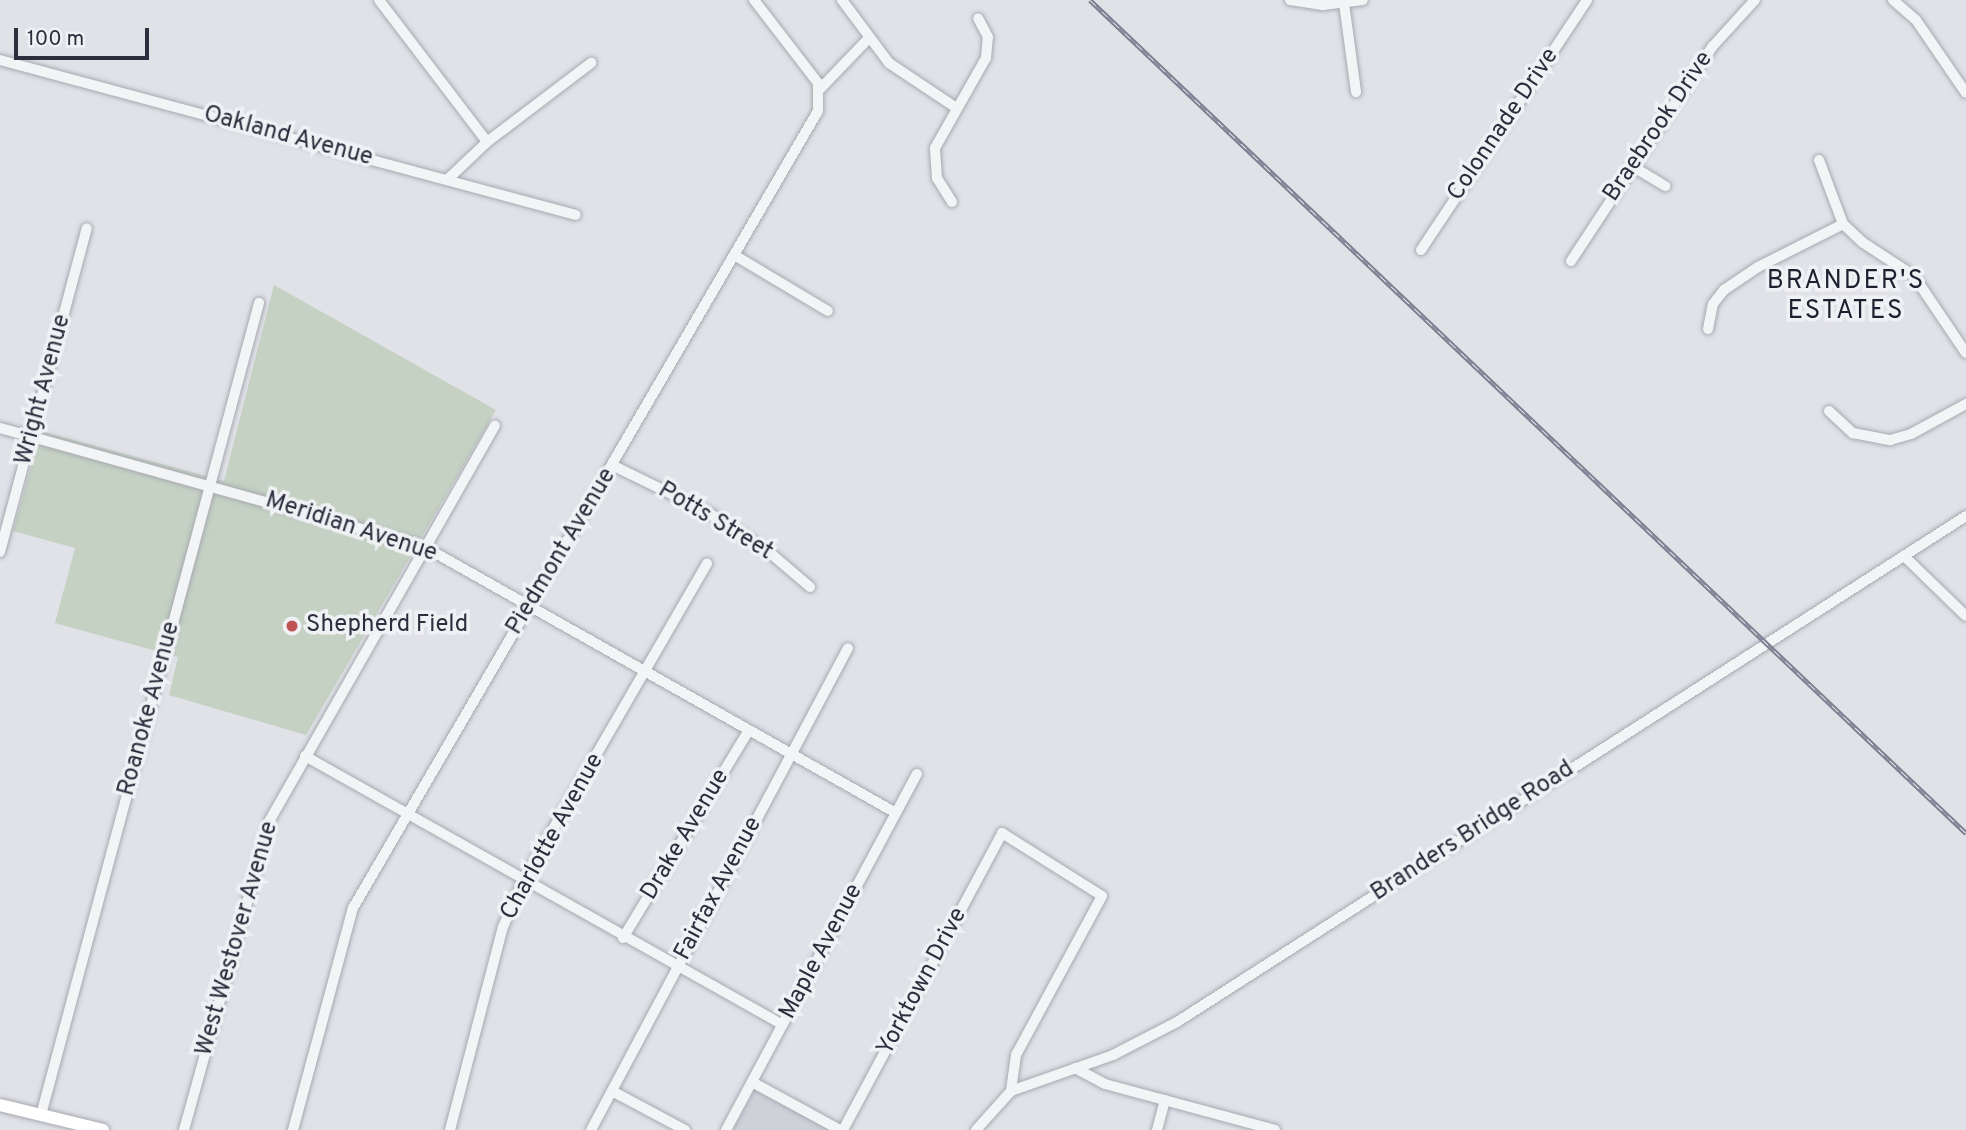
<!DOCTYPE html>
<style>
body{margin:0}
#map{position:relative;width:1966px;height:1130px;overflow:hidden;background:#e1e2e8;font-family:Overpass,sans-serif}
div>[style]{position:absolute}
.built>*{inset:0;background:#cfd1d9}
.green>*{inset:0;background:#c4d1c3}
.roads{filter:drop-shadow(0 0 2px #a7a9b1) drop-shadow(0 0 2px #a7a9b1)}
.minor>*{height:10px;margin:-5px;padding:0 5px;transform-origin:5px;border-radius:5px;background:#f3f4f6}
.major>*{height:12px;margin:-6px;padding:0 6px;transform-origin:6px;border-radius:6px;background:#fff}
.rail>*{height:5px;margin-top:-2.5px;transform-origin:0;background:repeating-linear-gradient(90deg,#f0f1f5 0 8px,#7c8090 0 16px);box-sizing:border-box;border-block:2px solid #7c8090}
.dots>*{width:19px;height:19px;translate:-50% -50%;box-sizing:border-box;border:4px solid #f0f1f5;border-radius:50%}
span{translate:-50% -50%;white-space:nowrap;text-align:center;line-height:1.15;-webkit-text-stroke:7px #f0f1f5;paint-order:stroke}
.street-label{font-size:24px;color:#2b2f3d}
.poi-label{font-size:24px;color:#2b2f3d}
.left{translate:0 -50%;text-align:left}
.neighbourhood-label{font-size:26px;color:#1d202e;letter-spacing:2px}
.scale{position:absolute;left:14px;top:28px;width:135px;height:32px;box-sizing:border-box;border:4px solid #2b2f3d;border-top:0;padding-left:9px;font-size:21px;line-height:24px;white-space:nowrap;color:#2b2f3d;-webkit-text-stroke:5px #f0f1f5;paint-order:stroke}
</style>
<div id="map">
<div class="built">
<i style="clip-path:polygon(755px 1090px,830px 1130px,733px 1130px)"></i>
</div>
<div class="green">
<i style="clip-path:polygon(274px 285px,496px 410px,306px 735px,169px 695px,178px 657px,55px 623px,75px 548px,13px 531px,41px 431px,224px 481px)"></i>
</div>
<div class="roads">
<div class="minor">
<i style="left:379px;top:0;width:178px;rotate:52.7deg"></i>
<i style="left:842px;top:0;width:79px;rotate:53.3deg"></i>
<i style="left:889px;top:63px;width:79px;rotate:33.7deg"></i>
<i style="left:1290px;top:0;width:33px;rotate:9deg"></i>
<i style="left:1323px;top:5px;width:40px;rotate:-7.1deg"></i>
<i style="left:1893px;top:0;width:30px;rotate:41deg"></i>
<i style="left:1916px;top:20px;width:88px;rotate:55.6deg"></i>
<i style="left:1344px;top:3px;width:90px;rotate:82.3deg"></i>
<i style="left:0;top:60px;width:596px;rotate:15.06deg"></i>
<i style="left:820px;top:89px;width:69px;rotate:-46.2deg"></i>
<i style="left:1819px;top:160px;width:68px;rotate:69.4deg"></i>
<i style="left:1843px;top:224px;width:26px;rotate:43deg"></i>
<i style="left:1862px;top:242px;width:62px;rotate:33.2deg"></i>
<i style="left:1914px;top:276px;width:93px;rotate:56deg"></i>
<i style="left:1632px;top:166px;width:39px;rotate:31deg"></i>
<i style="left:448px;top:179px;width:54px;rotate:-43.5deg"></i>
<i style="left:487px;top:142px;width:131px;rotate:-37.2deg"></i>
<i style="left:952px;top:202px;width:28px;rotate:-122deg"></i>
<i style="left:937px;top:178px;width:30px;rotate:-94deg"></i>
<i style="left:935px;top:148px;width:103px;rotate:-60.5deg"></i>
<i style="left:986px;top:58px;width:21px;rotate:-85deg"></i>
<i style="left:988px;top:37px;width:21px;rotate:-118deg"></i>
<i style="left:1421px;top:250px;width:300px;rotate:-56.4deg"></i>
<i style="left:736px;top:256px;width:107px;rotate:30.9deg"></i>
<i style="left:1571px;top:261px;width:258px;rotate:-56.6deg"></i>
<i style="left:1713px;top:46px;width:62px;rotate:-47.6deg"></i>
<i style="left:1708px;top:329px;width:25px;rotate:-79deg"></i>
<i style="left:1713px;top:304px;width:18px;rotate:-52deg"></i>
<i style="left:1724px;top:290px;width:41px;rotate:-34.1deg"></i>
<i style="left:1758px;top:267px;width:95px;rotate:-26.8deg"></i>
<i style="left:1829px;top:411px;width:33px;rotate:43deg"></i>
<i style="left:1853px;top:433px;width:38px;rotate:11deg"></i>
<i style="left:1890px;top:440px;width:22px;rotate:-16deg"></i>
<i style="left:1911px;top:434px;width:63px;rotate:-28.6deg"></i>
<i style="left:0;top:428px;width:439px;rotate:15.6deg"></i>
<i style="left:423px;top:546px;width:543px;rotate:29.44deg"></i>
<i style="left:614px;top:466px;width:102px;rotate:26.1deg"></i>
<i style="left:706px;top:511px;width:75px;rotate:33.1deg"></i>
<i style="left:769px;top:552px;width:54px;rotate:40.5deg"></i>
<i style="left:0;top:552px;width:335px;rotate:-75deg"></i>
<i style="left:1904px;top:556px;width:86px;rotate:44.1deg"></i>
<i style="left:305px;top:756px;width:548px;rotate:29.37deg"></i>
<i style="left:623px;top:938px;width:241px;rotate:-58.8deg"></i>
<i style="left:1075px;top:1068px;width:34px;rotate:28deg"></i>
<i style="left:1105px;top:1084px;width:176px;rotate:15.1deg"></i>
<i style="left:752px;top:1082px;width:100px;rotate:28.6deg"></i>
<i style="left:612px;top:1091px;width:83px;rotate:28.1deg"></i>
<i style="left:41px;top:1115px;width:841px;rotate:-74.97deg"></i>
<i style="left:184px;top:1130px;width:322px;rotate:-74.5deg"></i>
<i style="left:270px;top:820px;width:454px;rotate:-60.3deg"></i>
<i style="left:293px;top:1130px;width:230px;rotate:-74.9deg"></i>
<i style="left:353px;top:908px;width:923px;rotate:-59.74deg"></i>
<i style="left:818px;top:111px;width:28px;rotate:-90deg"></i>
<i style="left:818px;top:83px;width:105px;rotate:-127.6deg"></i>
<i style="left:450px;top:1130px;width:210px;rotate:-75.4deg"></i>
<i style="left:503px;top:927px;width:50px;rotate:-66.5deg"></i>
<i style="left:523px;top:881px;width:367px;rotate:-59.9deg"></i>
<i style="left:591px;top:1130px;width:546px;rotate:-61.93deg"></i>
<i style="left:726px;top:1130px;width:404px;rotate:-61.8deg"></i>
<i style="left:843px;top:1130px;width:337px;rotate:-61.8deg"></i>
<i style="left:1002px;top:833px;width:118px;rotate:32.2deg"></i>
<i style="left:1102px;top:896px;width:181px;rotate:118.4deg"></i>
<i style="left:1016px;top:1055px;width:36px;rotate:98deg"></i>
<i style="left:976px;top:1130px;width:52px;rotate:-48.1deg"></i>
<i style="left:1011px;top:1091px;width:108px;rotate:-19.4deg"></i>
<i style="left:1113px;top:1055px;width:72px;rotate:-27.3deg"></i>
<i style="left:1177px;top:1022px;width:937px;rotate:-32.67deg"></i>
<i style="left:1157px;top:1130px;width:31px;rotate:-75deg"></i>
</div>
<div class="major">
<i style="left:0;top:1105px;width:106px;rotate:13.6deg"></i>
</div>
</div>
<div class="rail">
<i style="left:1090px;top:0;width:1209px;rotate:43.56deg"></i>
</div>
<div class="dots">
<i style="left:292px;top:626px;background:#bf5353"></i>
</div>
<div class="street-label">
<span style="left:1504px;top:125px;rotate:-56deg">Colonnade Drive</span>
<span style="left:1659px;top:127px;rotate:-56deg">Braebrook Drive</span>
<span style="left:288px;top:137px;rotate:15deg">Oakland Avenue</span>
<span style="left:44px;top:390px;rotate:-75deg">Wright Avenue</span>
<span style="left:715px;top:522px;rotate:31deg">Potts Street</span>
<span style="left:351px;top:528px;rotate:18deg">Meridian Avenue</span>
<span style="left:562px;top:552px;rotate:-59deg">Piedmont Avenue</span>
<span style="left:150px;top:709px;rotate:-75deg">Roanoke Avenue</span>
<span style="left:1473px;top:832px;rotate:-33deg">Branders Bridge Road</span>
<span style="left:686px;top:835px;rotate:-59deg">Drake Avenue</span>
<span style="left:553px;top:837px;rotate:-61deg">Charlotte Avenue</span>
<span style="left:719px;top:889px;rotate:-62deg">Fairfax Avenue</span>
<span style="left:238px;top:939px;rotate:-74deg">West Westover Avenue</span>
<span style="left:822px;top:952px;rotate:-62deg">Maple Avenue</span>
<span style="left:923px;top:982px;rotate:-62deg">Yorktown Drive</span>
</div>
<div class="poi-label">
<span class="left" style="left:306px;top:626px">Shepherd Field</span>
</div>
<div class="neighbourhood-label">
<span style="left:1846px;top:297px">BRANDER'S<br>ESTATES</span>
</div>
<div class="scale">100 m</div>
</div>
